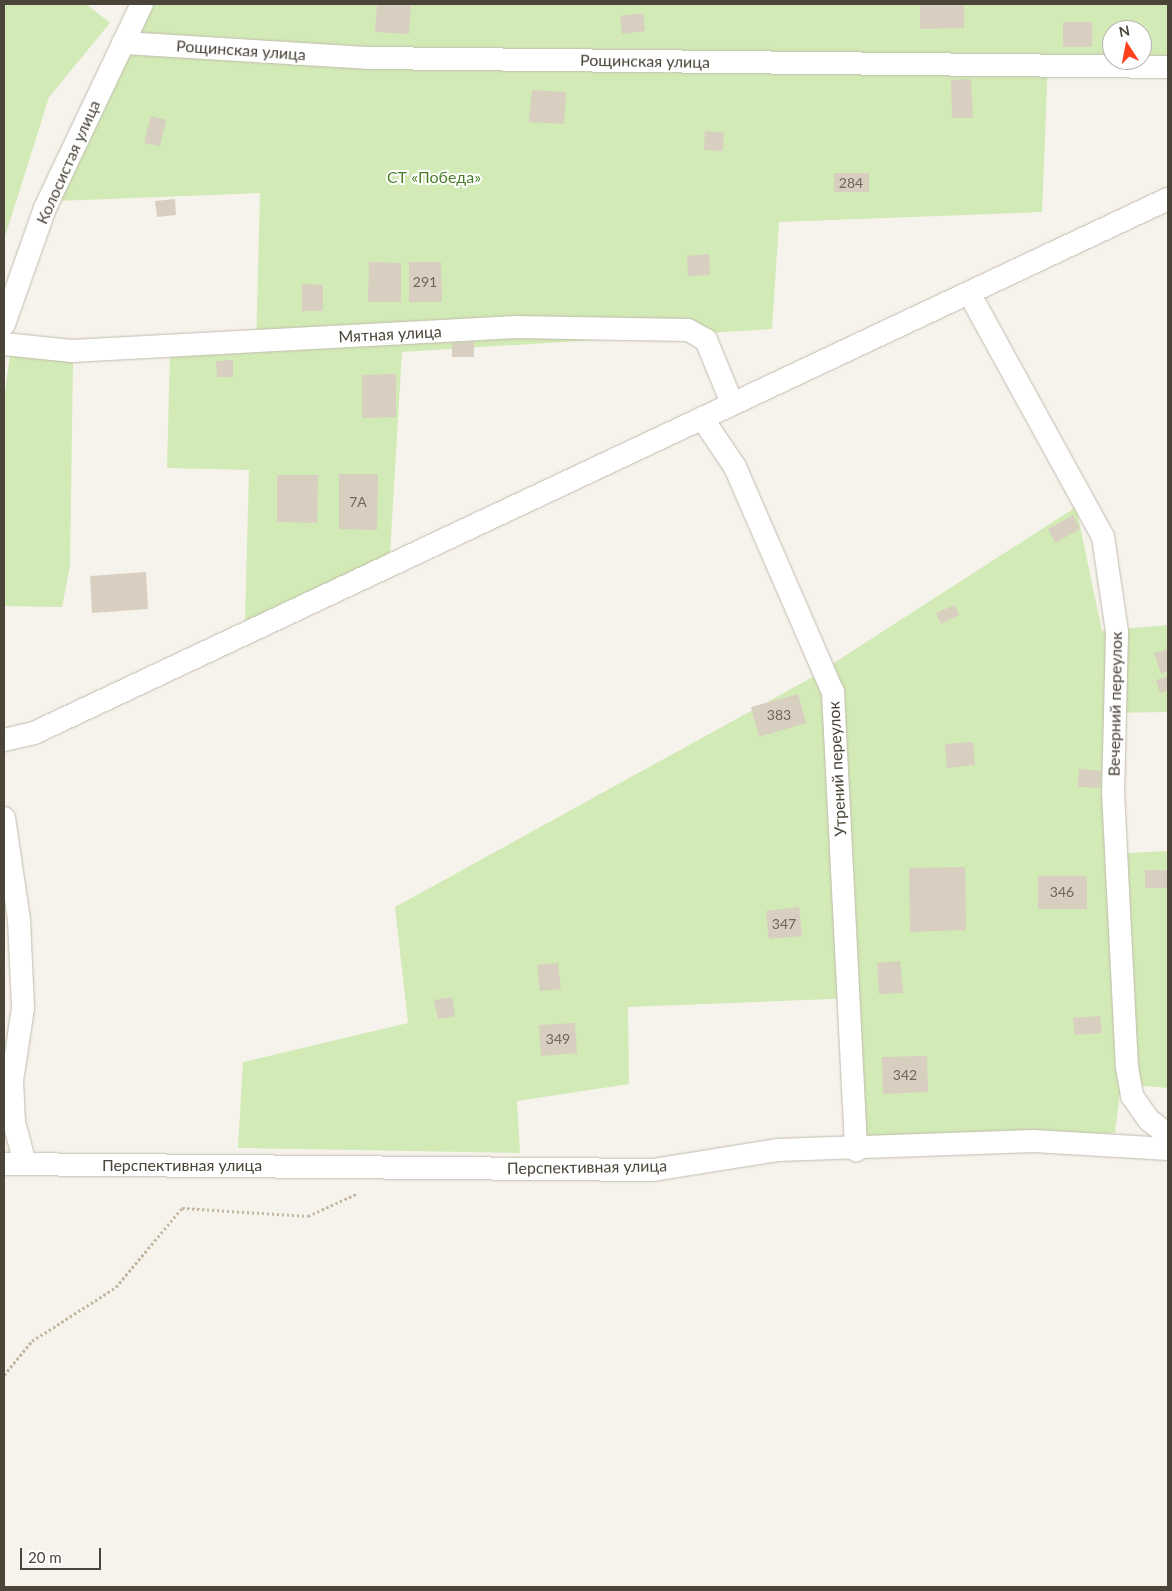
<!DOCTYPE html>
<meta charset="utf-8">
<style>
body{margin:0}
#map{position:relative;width:1172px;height:1591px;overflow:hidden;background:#f6f3ec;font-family:Lato,sans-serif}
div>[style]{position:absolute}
.green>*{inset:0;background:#d2eab5}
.building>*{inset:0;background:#d8cfc1}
.path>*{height:3px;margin-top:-1.5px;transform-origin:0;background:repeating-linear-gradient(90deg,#c4b79f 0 2.5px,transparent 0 5px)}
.roads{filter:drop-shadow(0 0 1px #c2bbae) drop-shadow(0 0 1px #c2bbae)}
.street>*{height:22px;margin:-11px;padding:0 11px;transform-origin:11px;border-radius:11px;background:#fff}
span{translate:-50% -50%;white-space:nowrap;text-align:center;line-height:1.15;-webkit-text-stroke:4px #fff;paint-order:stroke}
.number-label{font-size:14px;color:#6e675b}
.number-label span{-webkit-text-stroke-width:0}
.street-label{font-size:16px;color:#4b4439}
.park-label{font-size:16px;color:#4a7f2a}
.frame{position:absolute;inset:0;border:5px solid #4b4439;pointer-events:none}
.north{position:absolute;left:1102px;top:20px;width:50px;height:50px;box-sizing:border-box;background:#fff;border:1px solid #b7b4b0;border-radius:50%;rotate:349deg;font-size:14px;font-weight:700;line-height:20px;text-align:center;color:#4b4439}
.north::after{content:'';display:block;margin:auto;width:18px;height:22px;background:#fc3f1d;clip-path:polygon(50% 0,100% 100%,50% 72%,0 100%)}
.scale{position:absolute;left:20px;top:1548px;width:81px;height:22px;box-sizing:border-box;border:2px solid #4b4439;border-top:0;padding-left:6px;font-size:15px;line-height:18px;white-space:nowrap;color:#4b4439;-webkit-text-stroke:4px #fff;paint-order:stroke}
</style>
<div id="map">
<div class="green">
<i style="clip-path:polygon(4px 4px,86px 4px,110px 23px,49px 97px,4px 240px)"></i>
<i style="clip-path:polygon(evenodd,154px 4px,1168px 4px,1168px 63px,1048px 61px,1042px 212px,779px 222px,772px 329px,402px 352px,390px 554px,245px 621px,249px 470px,167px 468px,170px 352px,256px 349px,260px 193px,57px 201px,154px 4px,1112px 30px,1142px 30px,1142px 60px,1112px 60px,1112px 30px)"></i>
<i style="clip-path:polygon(10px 355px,73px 362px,70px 566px,62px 607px,4px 606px,4px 399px)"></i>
<i style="clip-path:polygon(1076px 507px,1102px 631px,1168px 625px,1168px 712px,1106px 713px,1108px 854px,1168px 851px,1168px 1088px,1121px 1084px,1115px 1133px,863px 1136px,857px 998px,628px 1007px,629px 1084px,517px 1101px,520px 1153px,238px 1148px,243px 1062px,408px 1023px,395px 907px,809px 679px)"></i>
</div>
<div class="building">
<i style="clip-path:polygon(377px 4px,411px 4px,409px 34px,375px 32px)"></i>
<i style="clip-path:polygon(920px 4px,964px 4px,964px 28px,920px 29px)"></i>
<i style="clip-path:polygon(643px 13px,645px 31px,622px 34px,620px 16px)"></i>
<i style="clip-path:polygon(1063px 22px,1092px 22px,1092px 47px,1063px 47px)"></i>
<i style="clip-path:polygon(971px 79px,973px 118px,952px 118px,951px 80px)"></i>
<i style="clip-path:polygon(532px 90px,566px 92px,564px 124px,529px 122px)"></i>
<i style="clip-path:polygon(151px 116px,166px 120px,160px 146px,144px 143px)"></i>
<i style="clip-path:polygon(705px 131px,724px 133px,723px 151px,704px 150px)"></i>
<i style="clip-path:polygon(834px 173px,869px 173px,869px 192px,834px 192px)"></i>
<i style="clip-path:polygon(175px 199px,176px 215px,157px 217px,155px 201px)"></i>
<i style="clip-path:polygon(709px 254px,710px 275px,688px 276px,687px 256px)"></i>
<i style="clip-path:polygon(369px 262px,401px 263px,401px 302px,368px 302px)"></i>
<i style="clip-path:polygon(409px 262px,441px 262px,442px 302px,409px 302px)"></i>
<i style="clip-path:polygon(302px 284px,323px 285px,323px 311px,302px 311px)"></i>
<i style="clip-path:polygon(474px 342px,474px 357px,452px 357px,452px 343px)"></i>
<i style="clip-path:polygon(233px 360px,233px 377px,217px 377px,216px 361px)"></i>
<i style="clip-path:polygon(396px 374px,396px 417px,362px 418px,362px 375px)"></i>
<i style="clip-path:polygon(339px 474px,378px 474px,377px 530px,339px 529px)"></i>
<i style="clip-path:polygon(277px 475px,318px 475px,317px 523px,277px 522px)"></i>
<i style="clip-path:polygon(1073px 515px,1080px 529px,1055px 543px,1048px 529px)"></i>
<i style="clip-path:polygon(146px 572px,148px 609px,92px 613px,90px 576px)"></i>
<i style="clip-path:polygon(955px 605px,959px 615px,941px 624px,936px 613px)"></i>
<i style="clip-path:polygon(1168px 649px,1168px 671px,1161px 674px,1154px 653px)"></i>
<i style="clip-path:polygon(1168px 676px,1168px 691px,1160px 693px,1156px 680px)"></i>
<i style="clip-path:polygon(798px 694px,806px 723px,759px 737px,751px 707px)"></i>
<i style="clip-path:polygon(973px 742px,975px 765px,947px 768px,945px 744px)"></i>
<i style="clip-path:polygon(1079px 769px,1101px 771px,1100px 788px,1078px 787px)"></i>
<i style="clip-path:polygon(965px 867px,966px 930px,910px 932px,909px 868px)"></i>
<i style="clip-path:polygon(1145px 870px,1168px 870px,1168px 888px,1145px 888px)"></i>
<i style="clip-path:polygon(1038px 876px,1087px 876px,1087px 909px,1038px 909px)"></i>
<i style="clip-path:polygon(799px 907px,802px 936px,769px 939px,766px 911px)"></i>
<i style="clip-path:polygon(900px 961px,903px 993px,879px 994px,877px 963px)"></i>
<i style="clip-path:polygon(558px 963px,561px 989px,540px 991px,537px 965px)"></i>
<i style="clip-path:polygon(452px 997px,455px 1016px,438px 1019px,434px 1000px)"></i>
<i style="clip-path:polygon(1100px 1016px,1102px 1033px,1075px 1035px,1073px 1018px)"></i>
<i style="clip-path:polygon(575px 1023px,577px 1053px,541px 1056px,539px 1025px)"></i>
<i style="clip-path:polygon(927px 1056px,928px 1092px,883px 1094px,882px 1057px)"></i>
</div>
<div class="path">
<i style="left:4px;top:1375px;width:44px;rotate:-50.5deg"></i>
<i style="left:32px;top:1341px;width:100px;rotate:-32.7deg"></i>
<i style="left:116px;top:1287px;width:103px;rotate:-50.1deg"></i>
<i style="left:182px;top:1208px;width:126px;rotate:3.6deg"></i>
<i style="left:308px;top:1216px;width:55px;rotate:-24.7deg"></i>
</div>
<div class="roads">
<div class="street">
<i style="left:123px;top:43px;width:245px;rotate:3.5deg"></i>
<i style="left:368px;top:58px;width:800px;rotate:0.64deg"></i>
<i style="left:969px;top:293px;width:278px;rotate:61.2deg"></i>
<i style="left:1103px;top:537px;width:96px;rotate:81.6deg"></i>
<i style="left:1117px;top:632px;width:160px;rotate:91.4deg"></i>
<i style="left:1113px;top:792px;width:275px;rotate:87.1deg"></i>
<i style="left:1127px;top:1067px;width:29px;rotate:80deg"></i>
<i style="left:1132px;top:1096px;width:29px;rotate:55deg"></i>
<i style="left:1149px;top:1120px;width:24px;rotate:38deg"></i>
<i style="left:4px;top:324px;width:123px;rotate:-70.5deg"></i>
<i style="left:45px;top:208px;width:226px;rotate:-64.6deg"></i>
<i style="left:4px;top:344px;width:68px;rotate:5.9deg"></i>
<i style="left:72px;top:351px;width:445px;rotate:-3.1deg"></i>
<i style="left:516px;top:327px;width:172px;rotate:1deg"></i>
<i style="left:688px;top:330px;width:21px;rotate:29deg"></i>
<i style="left:706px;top:340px;width:68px;rotate:67.6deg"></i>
<i style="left:702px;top:418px;width:59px;rotate:56deg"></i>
<i style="left:735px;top:467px;width:245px;rotate:66.5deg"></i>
<i style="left:833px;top:692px;width:459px;rotate:87.1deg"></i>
<i style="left:4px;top:740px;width:31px;rotate:-13deg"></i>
<i style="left:34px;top:733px;width:1253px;rotate:-25.22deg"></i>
<i style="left:4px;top:818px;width:102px;rotate:81.6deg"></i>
<i style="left:19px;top:919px;width:89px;rotate:87.4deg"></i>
<i style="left:23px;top:1008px;width:74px;rotate:98.6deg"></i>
<i style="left:12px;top:1081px;width:41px;rotate:87.2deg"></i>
<i style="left:14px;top:1122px;width:43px;rotate:75.3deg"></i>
<i style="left:4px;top:1164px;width:649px;rotate:0.53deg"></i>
<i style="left:653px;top:1170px;width:127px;rotate:-9.1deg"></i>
<i style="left:778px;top:1150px;width:256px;rotate:-2deg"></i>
<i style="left:1034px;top:1141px;width:134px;rotate:3.4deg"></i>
</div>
</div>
<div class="number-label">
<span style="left:851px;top:183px">284</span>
<span style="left:425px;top:282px">291</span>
<span style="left:358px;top:502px">7А</span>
<span style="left:779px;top:715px">383</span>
<span style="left:1062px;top:892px">346</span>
<span style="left:784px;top:924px">347</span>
<span style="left:558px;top:1039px">349</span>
<span style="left:905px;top:1075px">342</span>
</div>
<div class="street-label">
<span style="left:241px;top:50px;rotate:4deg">Рощинская улица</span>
<span style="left:645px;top:61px;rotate:1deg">Рощинская улица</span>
<span style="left:68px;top:162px;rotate:-66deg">Колосистая улица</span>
<span style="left:390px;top:334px;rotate:-3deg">Мятная улица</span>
<span style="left:1115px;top:704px;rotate:-89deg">Вечерний переулок</span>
<span style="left:837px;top:769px;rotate:-93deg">Утрений переулок</span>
<span style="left:182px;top:1165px">Перспективная улица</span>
<span style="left:587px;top:1167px;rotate:-1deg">Перспективная улица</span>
</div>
<div class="park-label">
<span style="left:434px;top:177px">СТ «Победа»</span>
</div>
<div class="frame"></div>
<div class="north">N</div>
<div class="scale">20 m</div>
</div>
